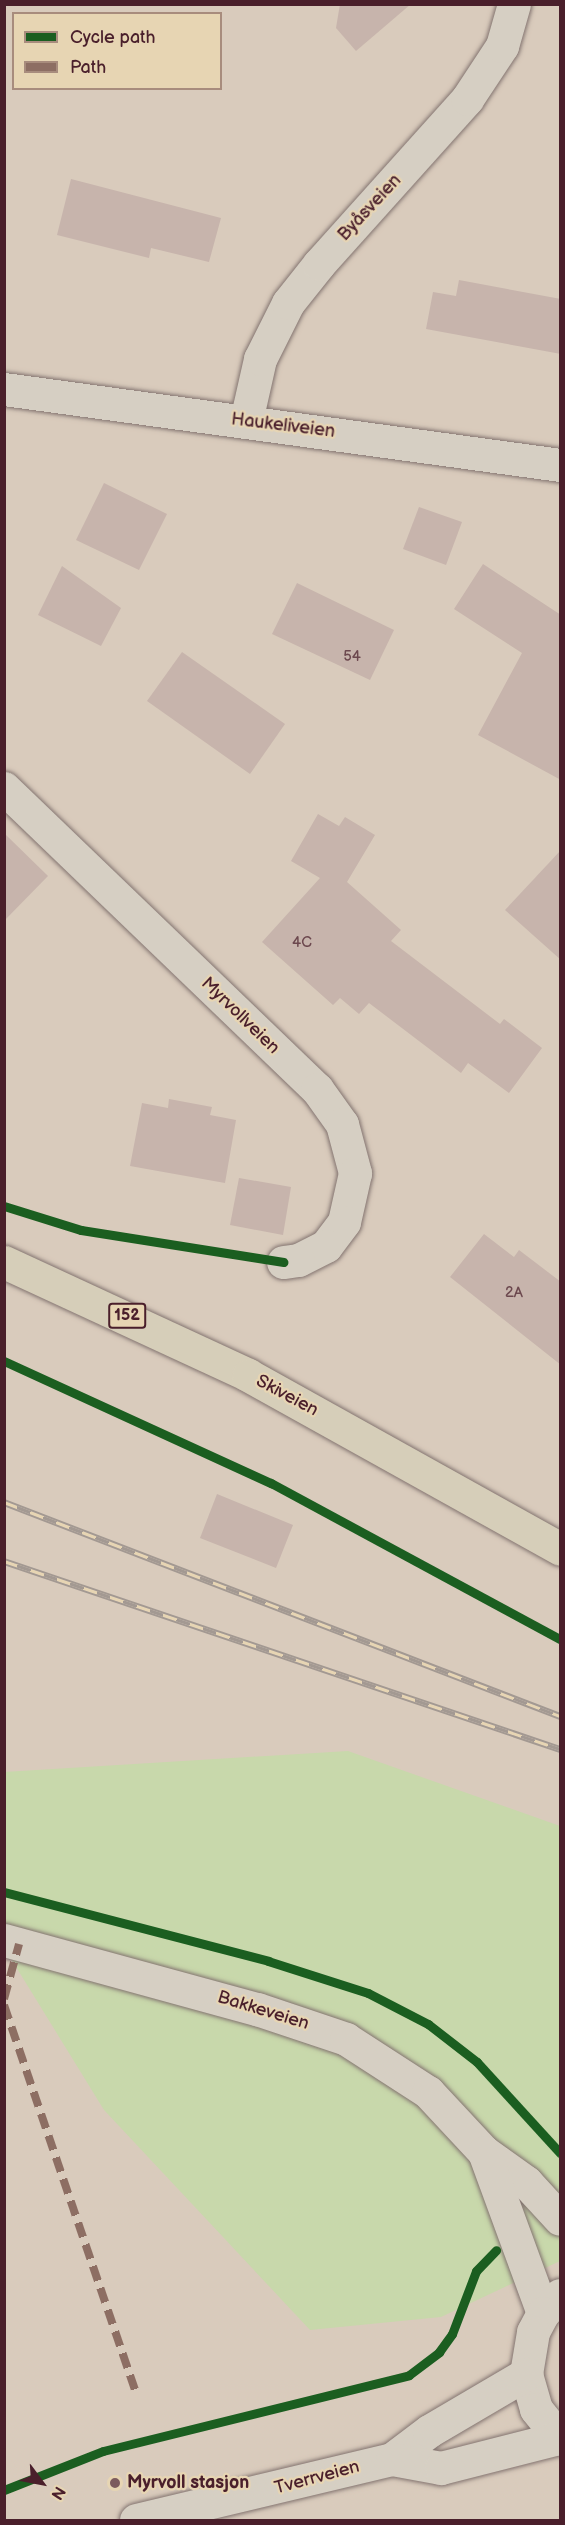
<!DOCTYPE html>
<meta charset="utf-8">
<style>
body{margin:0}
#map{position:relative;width:565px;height:2525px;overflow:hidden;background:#d9cbbc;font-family:"Balsamiq Sans",sans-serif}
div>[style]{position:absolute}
.green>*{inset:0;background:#c8d8ab}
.building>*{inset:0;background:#c7b4ac}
.roads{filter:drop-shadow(0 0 2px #837470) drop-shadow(0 0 2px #837470)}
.street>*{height:33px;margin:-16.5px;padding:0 16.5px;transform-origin:16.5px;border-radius:16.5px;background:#d6cfc3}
.secondary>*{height:33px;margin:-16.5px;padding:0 16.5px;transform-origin:16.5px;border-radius:16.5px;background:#d6cfc3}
.primary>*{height:33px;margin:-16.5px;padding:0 16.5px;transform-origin:16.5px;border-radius:16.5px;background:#d6ceb9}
.rail>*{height:7px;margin-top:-3.5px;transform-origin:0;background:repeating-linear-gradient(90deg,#e7d5b3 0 14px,#a39992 0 28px);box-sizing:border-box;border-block:2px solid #a39992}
.quiet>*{height:8px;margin-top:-4px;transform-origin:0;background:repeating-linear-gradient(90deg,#8d6e63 0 15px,transparent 0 23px)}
.cycleway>*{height:9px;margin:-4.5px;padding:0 4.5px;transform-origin:4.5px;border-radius:4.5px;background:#1b5e20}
.dots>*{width:16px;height:16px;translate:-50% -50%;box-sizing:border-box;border:3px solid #e7d5b3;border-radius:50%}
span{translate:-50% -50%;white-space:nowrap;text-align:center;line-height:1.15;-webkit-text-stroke:4.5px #e7d5b3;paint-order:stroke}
.number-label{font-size:15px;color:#6c484e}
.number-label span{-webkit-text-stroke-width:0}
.shield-label span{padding:2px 4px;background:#e7d5b3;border:2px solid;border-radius:4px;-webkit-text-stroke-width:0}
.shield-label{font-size:16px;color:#4a1f2b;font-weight:700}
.street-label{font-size:18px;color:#4a1f2b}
.poi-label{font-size:18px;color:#4a1f2b;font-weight:700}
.left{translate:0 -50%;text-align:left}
.frame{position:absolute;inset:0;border:6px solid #4a1f2b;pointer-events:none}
.legend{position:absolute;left:12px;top:12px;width:210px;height:78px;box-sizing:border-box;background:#e7d5b3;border:2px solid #a88c7d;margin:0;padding:8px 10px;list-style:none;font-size:18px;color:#4a1f2b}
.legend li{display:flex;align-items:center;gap:12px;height:30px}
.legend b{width:30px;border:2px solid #a88c7d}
.north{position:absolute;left:12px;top:2453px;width:60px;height:60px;-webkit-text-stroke:4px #e7d5b3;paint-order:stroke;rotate:122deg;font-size:16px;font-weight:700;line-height:24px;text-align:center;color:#4a1f2b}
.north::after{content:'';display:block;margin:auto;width:21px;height:27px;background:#4a1f2b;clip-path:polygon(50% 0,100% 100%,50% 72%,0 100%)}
</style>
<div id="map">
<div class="green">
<i style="clip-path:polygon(348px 1751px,560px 1826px,560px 2261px,441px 2317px,310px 2330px,104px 2110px,5px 1949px,4px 1772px)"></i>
</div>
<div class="building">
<i style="clip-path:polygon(340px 4px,411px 4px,356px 51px,336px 28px)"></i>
<i style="clip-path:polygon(71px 179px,221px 218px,209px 262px,151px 248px,149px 258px,57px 235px)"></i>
<i style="clip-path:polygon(459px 280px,561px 299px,561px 354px,426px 329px,433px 292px,456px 296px)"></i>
<i style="clip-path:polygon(104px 483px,167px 514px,139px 570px,76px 540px)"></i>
<i style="clip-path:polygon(419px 507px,462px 522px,446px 565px,403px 549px)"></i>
<i style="clip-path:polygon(483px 564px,561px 615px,561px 780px,478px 735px,522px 653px,454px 609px)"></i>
<i style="clip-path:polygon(62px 566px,121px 608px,101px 646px,38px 615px)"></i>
<i style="clip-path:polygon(297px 583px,394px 630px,370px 680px,272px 634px)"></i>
<i style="clip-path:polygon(182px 652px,285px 724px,250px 774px,147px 701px)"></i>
<i style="clip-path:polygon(318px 814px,339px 826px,345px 817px,375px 835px,347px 882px,401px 930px,391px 941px,500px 1024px,504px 1019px,542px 1048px,509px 1093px,468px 1063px,461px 1073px,369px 1003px,359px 1014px,340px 998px,333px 1005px,262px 942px,320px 878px,291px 861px)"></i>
<i style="clip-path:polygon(4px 833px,48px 876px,4px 921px)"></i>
<i style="clip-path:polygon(561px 850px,561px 960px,505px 910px)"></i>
<i style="clip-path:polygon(169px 1099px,212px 1107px,210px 1115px,236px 1120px,225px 1183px,130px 1166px,142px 1103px,168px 1108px)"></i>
<i style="clip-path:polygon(239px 1178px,291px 1187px,283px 1235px,230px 1225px)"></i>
<i style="clip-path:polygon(484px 1234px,514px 1257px,519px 1250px,561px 1282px,561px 1365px,450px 1277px)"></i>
<i style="clip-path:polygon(217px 1494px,293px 1525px,276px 1568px,200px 1538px)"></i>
</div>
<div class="roads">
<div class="street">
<i style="left:4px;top:389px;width:561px;rotate:7.78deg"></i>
<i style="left:246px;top:421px;width:64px;rotate:-77.3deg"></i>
<i style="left:260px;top:359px;width:63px;rotate:-63.4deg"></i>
<i style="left:288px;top:303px;width:50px;rotate:-51.5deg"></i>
<i style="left:319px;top:264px;width:222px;rotate:-48.1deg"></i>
<i style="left:467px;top:99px;width:64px;rotate:-56.6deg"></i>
<i style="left:502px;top:46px;width:44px;rotate:-74.1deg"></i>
<i style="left:4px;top:788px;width:434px;rotate:43.9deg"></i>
<i style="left:317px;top:1089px;width:43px;rotate:54.5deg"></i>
<i style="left:342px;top:1124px;width:51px;rotate:75.1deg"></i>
<i style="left:355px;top:1173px;width:50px;rotate:102.7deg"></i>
<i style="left:344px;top:1222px;width:30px;rotate:127deg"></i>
<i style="left:326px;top:1246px;width:31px;rotate:153deg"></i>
<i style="left:298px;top:1260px;width:15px;rotate:172deg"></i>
<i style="left:4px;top:1940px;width:262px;rotate:15.3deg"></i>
<i style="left:257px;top:2009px;width:94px;rotate:18.6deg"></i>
<i style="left:346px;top:2039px;width:98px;rotate:32.9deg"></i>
<i style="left:428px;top:2092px;width:82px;rotate:47deg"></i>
<i style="left:484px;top:2152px;width:52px;rotate:35.5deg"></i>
<i style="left:526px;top:2182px;width:50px;rotate:47.4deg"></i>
<i style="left:484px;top:2152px;width:171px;rotate:69.9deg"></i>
</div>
<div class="secondary">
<i style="left:560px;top:2295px;width:25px;rotate:133deg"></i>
<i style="left:543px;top:2313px;width:21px;rotate:118deg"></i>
<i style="left:533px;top:2332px;width:43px;rotate:99.5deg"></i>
<i style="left:526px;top:2374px;width:36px;rotate:74deg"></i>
<i style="left:536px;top:2409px;width:38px;rotate:51deg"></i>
<i style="left:392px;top:2459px;width:46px;rotate:-37.1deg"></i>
<i style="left:429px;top:2431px;width:113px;rotate:-30.4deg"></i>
<i style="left:136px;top:2520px;width:263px;rotate:-13.4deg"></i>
<i style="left:392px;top:2459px;width:50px;rotate:10.4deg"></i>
<i style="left:441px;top:2468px;width:122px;rotate:-14.3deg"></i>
</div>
<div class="primary">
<i style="left:4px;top:1262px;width:269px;rotate:24.8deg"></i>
<i style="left:248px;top:1375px;width:357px;rotate:29.1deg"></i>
</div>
</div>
<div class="rail">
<i style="left:4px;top:1502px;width:596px;rotate:21.05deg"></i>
<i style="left:4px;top:1561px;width:587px;rotate:18.68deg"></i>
</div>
<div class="quiet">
<i style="left:4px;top:1999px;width:57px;rotate:-74.7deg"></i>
<i style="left:4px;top:2005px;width:413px;rotate:71.2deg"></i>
</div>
<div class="cycleway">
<i style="left:4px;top:1206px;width:81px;rotate:17.3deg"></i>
<i style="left:81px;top:1230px;width:205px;rotate:9deg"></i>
<i style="left:4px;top:1361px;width:294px;rotate:24.6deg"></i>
<i style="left:271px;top:1483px;width:328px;rotate:28.4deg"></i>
<i style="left:4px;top:1892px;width:273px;rotate:14.6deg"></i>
<i style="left:268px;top:1961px;width:105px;rotate:17.7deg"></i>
<i style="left:368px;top:1993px;width:68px;rotate:27.3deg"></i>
<i style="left:428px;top:2024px;width:62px;rotate:37.8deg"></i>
<i style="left:477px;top:2062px;width:123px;rotate:47.6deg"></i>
<i style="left:4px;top:2490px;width:106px;rotate:-21.5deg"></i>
<i style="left:103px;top:2451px;width:315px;rotate:-13.9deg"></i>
<i style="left:409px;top:2375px;width:38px;rotate:-37deg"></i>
<i style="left:439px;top:2352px;width:22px;rotate:-54deg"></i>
<i style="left:452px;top:2334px;width:67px;rotate:-69.1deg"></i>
<i style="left:476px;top:2271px;width:29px;rotate:-46deg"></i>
</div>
<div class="dots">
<i style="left:115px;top:2483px;background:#7c5b5e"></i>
</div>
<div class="number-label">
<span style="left:352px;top:657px">54</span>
<span style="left:302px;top:943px">4C</span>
<span style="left:514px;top:1293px">2A</span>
</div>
<div class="shield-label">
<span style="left:127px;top:1316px">152</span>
</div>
<div class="street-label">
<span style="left:370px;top:208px;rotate:-47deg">Byåsveien</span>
<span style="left:283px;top:426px;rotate:7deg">Haukeliveien</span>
<span style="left:240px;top:1016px;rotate:44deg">Myrvollveien</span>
<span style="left:287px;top:1396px;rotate:28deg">Skiveien</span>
<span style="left:263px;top:2011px;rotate:17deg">Bakkeveien</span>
<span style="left:317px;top:2478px;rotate:-15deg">Tverrveien</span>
</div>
<div class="poi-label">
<span class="left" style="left:127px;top:2483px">Myrvoll stasjon</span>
</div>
<div class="frame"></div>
<ul class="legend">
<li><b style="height:8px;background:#1b5e20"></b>Cycle path</li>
<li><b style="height:8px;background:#8d6e63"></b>Path</li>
</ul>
<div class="north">N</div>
</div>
